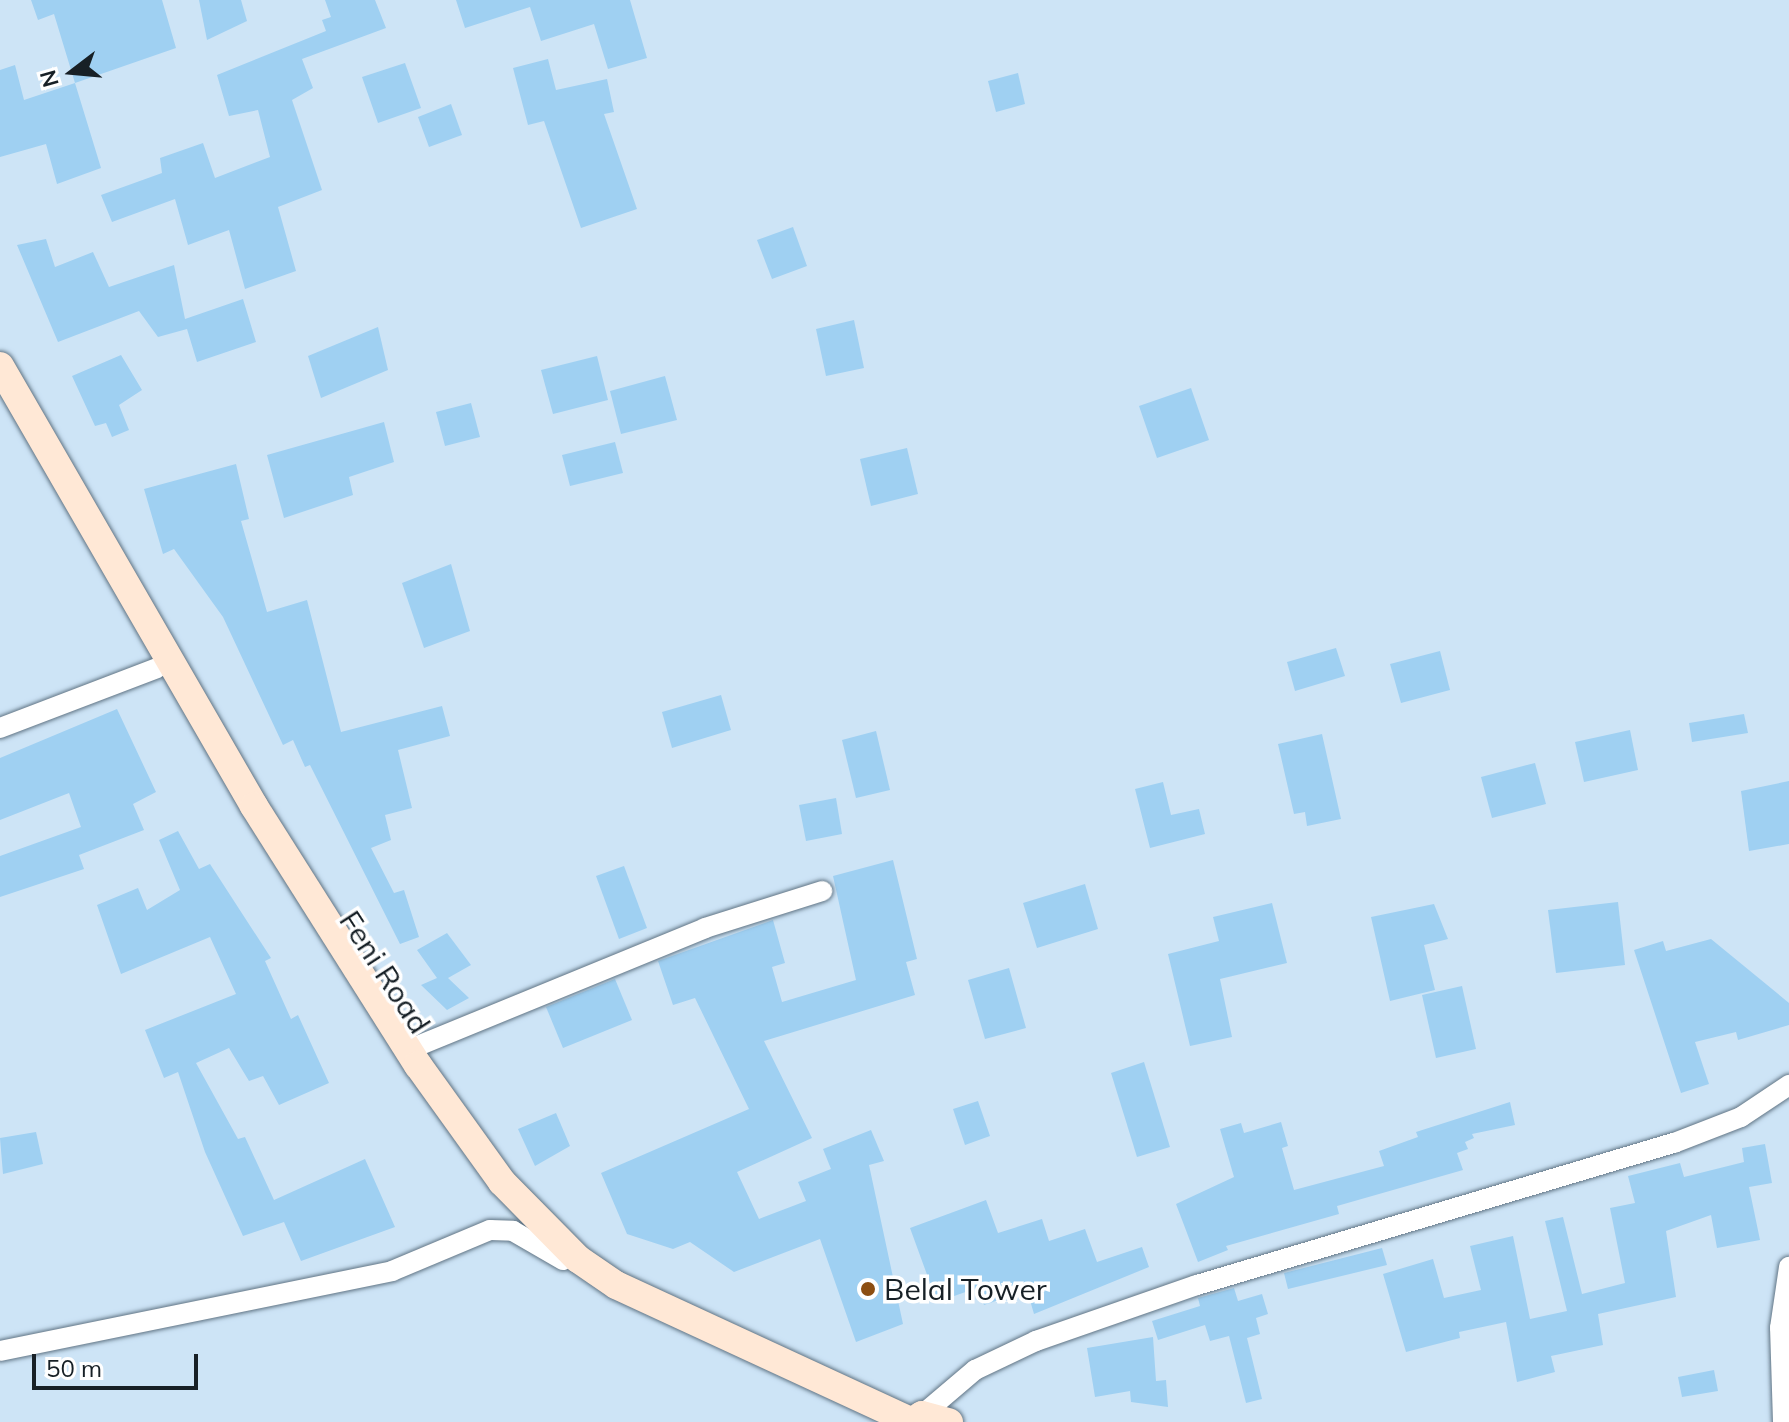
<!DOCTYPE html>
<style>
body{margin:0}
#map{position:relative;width:1789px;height:1422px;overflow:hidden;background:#cde4f6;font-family:Mulish,sans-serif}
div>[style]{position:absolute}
.building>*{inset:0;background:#9fd0f2}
.roads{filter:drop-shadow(0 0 2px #607484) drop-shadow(0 0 2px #607484)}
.minor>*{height:20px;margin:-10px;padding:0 10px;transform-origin:10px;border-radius:10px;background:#fff}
.secondary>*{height:28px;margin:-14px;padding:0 14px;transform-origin:14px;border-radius:14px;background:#ffe8d6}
.dots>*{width:22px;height:22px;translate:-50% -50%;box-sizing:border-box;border:4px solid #fff;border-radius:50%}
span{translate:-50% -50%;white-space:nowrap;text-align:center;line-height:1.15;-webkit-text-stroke:7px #fff;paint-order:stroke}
.street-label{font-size:30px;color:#172026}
.poi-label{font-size:30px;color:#172026}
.left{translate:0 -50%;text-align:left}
.north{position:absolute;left:32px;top:32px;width:80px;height:80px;-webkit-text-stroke:6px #fff;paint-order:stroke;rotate:254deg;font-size:22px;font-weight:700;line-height:32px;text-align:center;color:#172026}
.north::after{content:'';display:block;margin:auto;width:28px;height:36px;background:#172026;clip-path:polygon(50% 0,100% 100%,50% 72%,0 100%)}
.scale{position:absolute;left:32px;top:1354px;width:166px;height:36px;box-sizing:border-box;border:4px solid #172026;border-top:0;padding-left:10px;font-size:24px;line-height:28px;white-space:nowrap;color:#172026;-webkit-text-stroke:6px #fff;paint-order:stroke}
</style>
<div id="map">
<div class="building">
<i style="clip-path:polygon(31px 0,162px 0,176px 48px,75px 83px,54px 14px,38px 20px)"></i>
<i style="clip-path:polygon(199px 0,241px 0,247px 21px,207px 40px)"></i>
<i style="clip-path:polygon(325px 0,375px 0,386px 28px,302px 59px,313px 88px,292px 100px,322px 190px,278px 207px,296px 271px,245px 289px,229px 230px,188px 245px,175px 199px,112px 222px,101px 195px,162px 173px,160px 158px,203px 143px,215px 178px,270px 157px,258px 110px,229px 116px,217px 75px,326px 31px,322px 20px,331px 17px)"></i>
<i style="clip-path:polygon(456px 0,630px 0,647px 58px,608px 69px,594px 24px,541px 41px,530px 7px,465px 28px)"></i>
<i style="clip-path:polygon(548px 59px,556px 90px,607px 79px,614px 112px,604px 114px,637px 209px,581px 228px,544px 121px,528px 125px,513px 68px)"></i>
<i style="clip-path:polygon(405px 63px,421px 108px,378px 123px,362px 77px)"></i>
<i style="clip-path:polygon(15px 65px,24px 100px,75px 83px,101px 168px,57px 184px,46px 144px,0 157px,0 70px)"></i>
<i style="clip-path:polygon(1018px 73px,1025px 104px,996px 112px,988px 81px)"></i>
<i style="clip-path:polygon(451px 104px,462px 135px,429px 147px,418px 117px)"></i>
<i style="clip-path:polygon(793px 227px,807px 266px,772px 279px,757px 240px)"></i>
<i style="clip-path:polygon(46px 239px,55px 267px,93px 252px,109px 287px,174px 265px,185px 319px,243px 299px,256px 342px,197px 362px,187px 329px,158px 337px,139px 311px,58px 342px,17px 245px)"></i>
<i style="clip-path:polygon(854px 320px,864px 368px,826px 376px,816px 329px)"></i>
<i style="clip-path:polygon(378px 327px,388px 370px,321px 398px,308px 356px)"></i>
<i style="clip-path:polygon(121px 355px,142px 390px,119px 405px,129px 430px,112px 437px,106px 423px,95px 426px,72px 376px)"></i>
<i style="clip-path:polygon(597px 356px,608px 400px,553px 414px,541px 370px)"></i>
<i style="clip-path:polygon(665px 376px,677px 420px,621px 434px,610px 391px)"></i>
<i style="clip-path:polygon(1191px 388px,1209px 440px,1157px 458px,1139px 406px)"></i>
<i style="clip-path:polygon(471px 403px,480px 437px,445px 446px,436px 412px)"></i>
<i style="clip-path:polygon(384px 422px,394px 462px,349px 477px,353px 495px,284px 518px,267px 455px)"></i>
<i style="clip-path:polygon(615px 442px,623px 473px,570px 486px,562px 455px)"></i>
<i style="clip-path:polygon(907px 448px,918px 494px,871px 506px,860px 459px)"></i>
<i style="clip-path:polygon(236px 464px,249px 519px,241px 521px,267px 612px,307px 600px,341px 732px,442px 706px,450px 736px,398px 750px,412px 808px,385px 815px,391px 840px,371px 848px,394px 893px,404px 890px,419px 937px,400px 944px,310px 765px,305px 767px,293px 740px,283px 745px,223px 617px,174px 549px,163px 554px,144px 489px)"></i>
<i style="clip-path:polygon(451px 564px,470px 631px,424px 648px,402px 583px)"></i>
<i style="clip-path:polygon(1336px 648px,1345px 676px,1295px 691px,1287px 662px)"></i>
<i style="clip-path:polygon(1440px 651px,1450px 690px,1401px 703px,1390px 664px)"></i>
<i style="clip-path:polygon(721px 695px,731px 730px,672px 748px,662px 712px)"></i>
<i style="clip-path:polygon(117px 709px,156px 792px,133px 804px,144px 830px,79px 855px,84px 869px,0 897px,0 856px,81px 827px,69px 793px,0 820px,0 758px)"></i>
<i style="clip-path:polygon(1744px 714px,1748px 733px,1692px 742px,1689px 723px)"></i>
<i style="clip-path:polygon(1630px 730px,1638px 770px,1584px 782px,1575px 742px)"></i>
<i style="clip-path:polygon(876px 731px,890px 790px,856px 798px,842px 740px)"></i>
<i style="clip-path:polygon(1322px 734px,1341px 819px,1307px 826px,1305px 812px,1294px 814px,1278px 744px)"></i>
<i style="clip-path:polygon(1535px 763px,1546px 804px,1492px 818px,1481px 777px)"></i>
<i style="clip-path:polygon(1789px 781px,1789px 844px,1749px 851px,1741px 791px)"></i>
<i style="clip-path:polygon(1163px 782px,1171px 815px,1199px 809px,1205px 834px,1150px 848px,1135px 789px)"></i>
<i style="clip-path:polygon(836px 798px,842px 834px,806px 841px,799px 805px)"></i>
<i style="clip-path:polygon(178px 831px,199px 869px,210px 864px,271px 958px,265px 961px,291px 1019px,298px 1015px,329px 1083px,279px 1105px,263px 1076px,249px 1081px,229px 1048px,196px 1063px,238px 1139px,245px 1137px,274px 1200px,365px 1159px,395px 1227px,301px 1261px,284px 1222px,243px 1236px,205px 1152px,178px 1072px,164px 1078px,145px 1030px,236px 994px,210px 937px,121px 974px,97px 905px,138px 888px,147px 910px,180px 890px,159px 840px)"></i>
<i style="clip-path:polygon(893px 860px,917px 959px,906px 962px,915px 995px,764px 1041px,812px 1138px,737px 1172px,759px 1219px,806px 1201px,798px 1182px,831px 1169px,823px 1149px,871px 1130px,884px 1161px,869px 1165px,903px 1324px,856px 1342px,820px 1239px,734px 1272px,690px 1242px,673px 1249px,627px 1234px,601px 1173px,749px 1109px,695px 998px,673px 1005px,658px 961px,773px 920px,785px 963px,772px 967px,782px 1002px,856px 980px,833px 876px)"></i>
<i style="clip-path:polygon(624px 866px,647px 928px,619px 939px,596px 876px)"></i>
<i style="clip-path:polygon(1085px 884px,1098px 929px,1037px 948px,1023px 903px)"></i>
<i style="clip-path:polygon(1618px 902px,1625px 965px,1556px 973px,1548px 910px)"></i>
<i style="clip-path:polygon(1272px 903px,1287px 963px,1220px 979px,1232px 1037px,1190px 1046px,1168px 954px,1219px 941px,1213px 917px)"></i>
<i style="clip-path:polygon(1434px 904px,1448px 939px,1424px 945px,1435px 990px,1390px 1001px,1371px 917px)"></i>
<i style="clip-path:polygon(447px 933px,471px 965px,448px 978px,469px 998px,447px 1010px,421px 985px,437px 978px,417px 950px)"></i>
<i style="clip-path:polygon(1711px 939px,1789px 1003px,1789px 1025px,1738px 1040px,1736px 1032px,1695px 1042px,1709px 1084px,1681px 1093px,1634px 950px,1663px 941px,1666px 951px)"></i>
<i style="clip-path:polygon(1009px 968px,1026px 1028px,985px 1039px,968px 980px)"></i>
<i style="clip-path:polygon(615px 979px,632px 1020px,563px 1048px,546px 1007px)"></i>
<i style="clip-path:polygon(1462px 986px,1476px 1049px,1436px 1058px,1422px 995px)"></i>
<i style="clip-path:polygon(1144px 1062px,1170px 1147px,1137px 1157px,1111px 1073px)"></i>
<i style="clip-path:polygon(978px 1101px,990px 1136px,965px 1145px,953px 1109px)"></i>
<i style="clip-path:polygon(1510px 1102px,1515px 1125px,1472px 1134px,1474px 1138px,1465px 1142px,1468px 1149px,1457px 1153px,1463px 1170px,1337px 1206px,1339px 1214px,1226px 1246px,1228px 1250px,1198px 1262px,1176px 1204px,1234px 1177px,1220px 1129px,1241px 1123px,1244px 1133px,1281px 1122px,1288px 1146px,1282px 1148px,1294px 1190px,1384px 1166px,1379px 1151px,1418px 1137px,1416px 1132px)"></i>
<i style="clip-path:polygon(556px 1113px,570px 1146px,535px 1166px,518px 1129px)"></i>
<i style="clip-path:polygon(36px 1132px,43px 1164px,3px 1174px,0 1138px)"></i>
<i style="clip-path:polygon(1765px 1144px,1772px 1183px,1749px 1187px,1760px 1240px,1717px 1248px,1711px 1215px,1666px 1231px,1676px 1297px,1598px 1314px,1603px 1345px,1551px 1356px,1555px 1372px,1517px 1382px,1506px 1322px,1459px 1332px,1460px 1338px,1406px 1352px,1383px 1274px,1433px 1259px,1444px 1298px,1481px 1290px,1470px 1246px,1513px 1236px,1530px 1319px,1567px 1311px,1545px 1221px,1563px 1217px,1582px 1294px,1625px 1283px,1610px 1208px,1635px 1203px,1628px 1176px,1680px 1163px,1684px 1177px,1744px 1162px,1742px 1148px)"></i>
<i style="clip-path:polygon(986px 1200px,998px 1233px,1042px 1219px,1049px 1241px,1085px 1229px,1097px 1262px,1142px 1247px,1149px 1267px,1034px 1314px,1027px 1290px,984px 1305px,977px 1288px,937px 1302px,910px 1228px)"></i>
<i style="clip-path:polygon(1382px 1248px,1387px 1265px,1288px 1289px,1284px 1273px)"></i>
<i style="clip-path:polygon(1234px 1288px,1238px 1301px,1262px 1294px,1268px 1314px,1256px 1318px,1260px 1334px,1247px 1338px,1262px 1399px,1246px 1403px,1229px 1336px,1210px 1341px,1205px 1325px,1158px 1340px,1152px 1321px,1200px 1306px,1198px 1298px)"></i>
<i style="clip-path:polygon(1153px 1337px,1156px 1381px,1166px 1380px,1168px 1407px,1131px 1402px,1130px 1391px,1095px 1397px,1087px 1348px)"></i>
<i style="clip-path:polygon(1714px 1370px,1718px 1391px,1682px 1397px,1678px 1377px)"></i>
</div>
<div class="roads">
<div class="minor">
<i style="left:0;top:728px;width:168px;rotate:-20.9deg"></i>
<i style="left:408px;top:1050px;width:321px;rotate:-22.3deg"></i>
<i style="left:705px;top:928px;width:123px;rotate:-17.5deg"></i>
<i style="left:0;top:1351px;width:400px;rotate:-11.5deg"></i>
<i style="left:392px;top:1271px;width:106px;rotate:-22.7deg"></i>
<i style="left:490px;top:1230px;width:23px;rotate:2deg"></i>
<i style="left:513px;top:1231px;width:58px;rotate:30.1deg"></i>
<i style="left:922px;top:1415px;width:70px;rotate:-40.3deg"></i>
<i style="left:975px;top:1370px;width:68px;rotate:-25.4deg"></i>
<i style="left:1036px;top:1341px;width:170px;rotate:-19.2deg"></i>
<i style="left:1197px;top:1285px;width:498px;rotate:-16.6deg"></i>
<i style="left:1674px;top:1143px;width:72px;rotate:-21.2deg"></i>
<i style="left:1741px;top:1117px;width:58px;rotate:-33.7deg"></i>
<i style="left:1783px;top:1422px;width:94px;rotate:-91.8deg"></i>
<i style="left:1780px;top:1328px;width:62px;rotate:-81.6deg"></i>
</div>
<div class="secondary">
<i style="left:0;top:366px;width:508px;rotate:60deg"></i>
<i style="left:254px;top:806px;width:307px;rotate:57.7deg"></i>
<i style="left:418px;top:1065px;width:144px;rotate:54.3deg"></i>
<i style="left:502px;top:1182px;width:108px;rotate:45.4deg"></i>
<i style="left:578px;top:1259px;width:46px;rotate:34.4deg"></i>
<i style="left:616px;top:1285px;width:326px;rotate:24.8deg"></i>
<i style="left:911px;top:1422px;width:13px;rotate:-32deg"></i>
<i style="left:922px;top:1415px;width:28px;rotate:15deg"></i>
</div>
</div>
<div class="dots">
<i style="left:868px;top:1289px;background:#8c4e12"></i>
</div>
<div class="street-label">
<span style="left:385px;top:972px;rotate:57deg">Feni Road</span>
</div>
<div class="poi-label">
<span class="left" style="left:884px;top:1289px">Belal Tower</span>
</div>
<div class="north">N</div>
<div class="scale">50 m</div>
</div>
